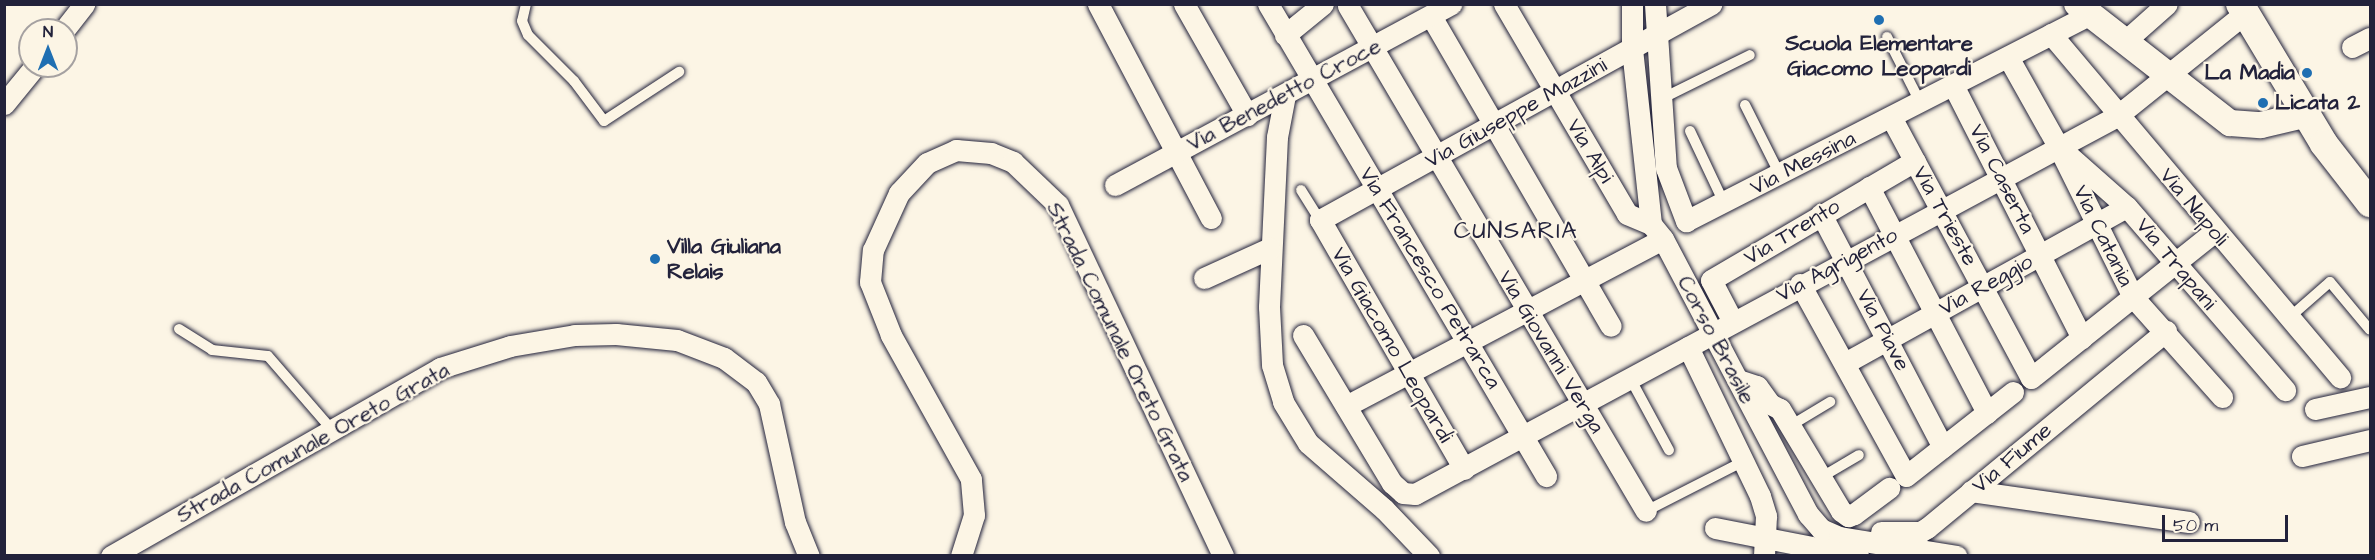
<!DOCTYPE html>
<style>
body{margin:0}
#map{position:relative;width:2375px;height:560px;overflow:hidden;background:#fcf5e5;font-family:"Architects Daughter",sans-serif}
div>[style]{position:absolute}
.roads{filter:drop-shadow(0 0 2px #22223b) drop-shadow(0 0 2px #22223b)}
.service>*{height:10px;margin:-5px;padding:0 5px;transform-origin:5px;border-radius:5px;background:#fcf5e5}
.minor>*{height:21px;margin:-10.5px;padding:0 10.5px;transform-origin:10.5px;border-radius:10.5px;background:#fcf5e5}
.tertiary>*{height:26px;margin:-13px;padding:0 13px;transform-origin:13px;border-radius:13px;background:#fcf5e5}
.secondary>*{height:28px;margin:-14px;padding:0 14px;transform-origin:14px;border-radius:14px;background:#fcf5e5}
.dots>*{width:16px;height:16px;translate:-50% -50%;box-sizing:border-box;border:3px solid #fcf5e5;border-radius:50%}
span{translate:-50% -50%;white-space:nowrap;text-align:center;line-height:1.15;-webkit-text-stroke:4.5px #fcf5e5;paint-order:stroke}
.poi-label{font-size:22px;color:#22223b;font-weight:700}
.right{translate:-100% -50%;text-align:right}
.left{translate:0 -50%;text-align:left}
.street-label{font-size:22px;color:#22223b}
.neighbourhood-label{font-size:24px;color:#22223b;letter-spacing:1.5px}
.frame{position:absolute;inset:0;border:6px solid #22223b;pointer-events:none}
.north{position:absolute;left:18px;top:18px;width:60px;height:60px;box-sizing:border-box;background:#fcf5e5;border:2px solid #a5a1a1;border-radius:50%;rotate:0deg;font-size:16px;font-weight:700;line-height:24px;text-align:center;color:#22223b}
.north::after{content:'';display:block;margin:auto;width:21px;height:27px;background:#1f6fb2;clip-path:polygon(50% 0,100% 100%,50% 72%,0 100%)}
.scale{position:absolute;left:2162px;top:515px;width:126px;height:27px;box-sizing:border-box;border:3px solid #22223b;border-top:0;padding-left:8px;font-size:18px;line-height:21px;white-space:nowrap;color:#22223b;-webkit-text-stroke:4px #fcf5e5;paint-order:stroke}
</style>
<div id="map">
<div class="roads">
<div class="service">
<i style="left:526px;top:4px;width:17px;rotate:103deg"></i>
<i style="left:522px;top:21px;width:15px;rotate:67deg"></i>
<i style="left:528px;top:35px;width:65px;rotate:45deg"></i>
<i style="left:574px;top:81px;width:50px;rotate:53.1deg"></i>
<i style="left:604px;top:121px;width:90px;rotate:-33.2deg"></i>
<i style="left:1887px;top:37px;width:73px;rotate:63.1deg"></i>
<i style="left:1661px;top:99px;width:99px;rotate:-26.3deg"></i>
<i style="left:1745px;top:105px;width:78px;rotate:63.4deg"></i>
<i style="left:1690px;top:131px;width:80px;rotate:64.7deg"></i>
<i style="left:1301px;top:190px;width:36px;rotate:58deg"></i>
<i style="left:2290px;top:317px;width:53px;rotate:-41.2deg"></i>
<i style="left:2330px;top:282px;width:62px;rotate:50.2deg"></i>
<i style="left:179px;top:329px;width:39px;rotate:32deg"></i>
<i style="left:212px;top:350px;width:56px;rotate:6.1deg"></i>
<i style="left:268px;top:356px;width:98px;rotate:49.1deg"></i>
<i style="left:1630px;top:378px;width:82px;rotate:61.6deg"></i>
<i style="left:1790px;top:426px;width:47px;rotate:-31deg"></i>
<i style="left:1820px;top:478px;width:45px;rotate:-30.5deg"></i>
<i style="left:1646px;top:511px;width:112px;rotate:-27deg"></i>
</div>
<div class="minor">
<i style="left:1098px;top:4px;width:242px;rotate:62.2deg"></i>
<i style="left:1184px;top:4px;width:128px;rotate:60.4deg"></i>
<i style="left:1268px;top:4px;width:548px;rotate:59.5deg"></i>
<i style="left:1504px;top:4px;width:243px;rotate:59.6deg"></i>
<i style="left:1627px;top:214px;width:26px;rotate:23deg"></i>
<i style="left:1632px;top:4px;width:45px;rotate:90deg"></i>
<i style="left:1632px;top:49px;width:176px;rotate:83.8deg"></i>
<i style="left:1651px;top:224px;width:19px;rotate:51deg"></i>
<i style="left:1663px;top:239px;width:311px;rotate:62.2deg"></i>
<i style="left:1808px;top:514px;width:20px;rotate:49deg"></i>
<i style="left:1821px;top:529px;width:20px;rotate:24deg"></i>
<i style="left:1839px;top:537px;width:119px;rotate:9.2deg"></i>
<i style="left:1655px;top:4px;width:164px;rotate:86.2deg"></i>
<i style="left:1666px;top:168px;width:57px;rotate:69.3deg"></i>
<i style="left:1686px;top:221px;width:452px;rotate:-27.1deg"></i>
<i style="left:1348px;top:6px;width:586px;rotate:59.46deg"></i>
<i style="left:1431px;top:16px;width:358px;rotate:59.9deg"></i>
<i style="left:64px;top:30px;width:33px;rotate:-52deg"></i>
<i style="left:2051px;top:34px;width:449px;rotate:49.9deg"></i>
<i style="left:1285px;top:35px;width:49px;rotate:-39.2deg"></i>
<i style="left:2124px;top:42px;width:57px;rotate:-41.5deg"></i>
<i style="left:2352px;top:47px;width:20px;rotate:-27deg"></i>
<i style="left:2008px;top:57px;width:102px;rotate:60.7deg"></i>
<i style="left:2058px;top:146px;width:169px;rotate:63.6deg"></i>
<i style="left:2133px;top:297px;width:134px;rotate:48.3deg"></i>
<i style="left:1953px;top:85px;width:284px;rotate:63deg"></i>
<i style="left:1285px;top:95px;width:43px;rotate:100.8deg"></i>
<i style="left:1277px;top:137px;width:170px;rotate:92.7deg"></i>
<i style="left:1269px;top:307px;width:58px;rotate:87deg"></i>
<i style="left:1272px;top:365px;width:39px;rotate:73deg"></i>
<i style="left:1283px;top:402px;width:48px;rotate:58.6deg"></i>
<i style="left:1308px;top:443px;width:101px;rotate:41deg"></i>
<i style="left:1384px;top:509px;width:65px;rotate:46.2deg"></i>
<i style="left:4px;top:104px;width:49px;rotate:-50.8deg"></i>
<i style="left:1891px;top:117px;width:296px;rotate:61.8deg"></i>
<i style="left:2031px;top:378px;width:234px;rotate:-38.6deg"></i>
<i style="left:2067px;top:154px;width:80px;rotate:41.5deg"></i>
<i style="left:2127px;top:207px;width:242px;rotate:49.2deg"></i>
<i style="left:1115px;top:185px;width:382px;rotate:-28.3deg"></i>
<i style="left:1869px;top:187px;width:255px;rotate:62.4deg"></i>
<i style="left:1821px;top:214px;width:263px;rotate:62.4deg"></i>
<i style="left:1204px;top:278px;width:72px;rotate:-24.4deg"></i>
<i style="left:1800px;top:284px;width:219px;rotate:61.1deg"></i>
<i style="left:1906px;top:476px;width:136px;rotate:-38.1deg"></i>
<i style="left:1733px;top:322px;width:47px;rotate:-117.6deg"></i>
<i style="left:1711px;top:280px;width:236px;rotate:-30.3deg"></i>
<i style="left:1303px;top:335px;width:173px;rotate:59deg"></i>
<i style="left:1392px;top:483px;width:15px;rotate:42deg"></i>
<i style="left:1403px;top:493px;width:12px;rotate:5deg"></i>
<i style="left:1415px;top:494px;width:797px;rotate:-28.3deg"></i>
<i style="left:2117px;top:116px;width:164px;rotate:-38.8deg"></i>
<i style="left:1688px;top:347px;width:165px;rotate:64.2deg"></i>
<i style="left:1760px;top:496px;width:21px;rotate:73deg"></i>
<i style="left:1766px;top:516px;width:40px;rotate:92.9deg"></i>
<i style="left:1845px;top:363px;width:322px;rotate:-29deg"></i>
<i style="left:1738px;top:380px;width:20px;rotate:18deg"></i>
<i style="left:1757px;top:386px;width:22px;rotate:54deg"></i>
<i style="left:1770px;top:404px;width:11px;rotate:27deg"></i>
<i style="left:1780px;top:409px;width:119px;rotate:59.1deg"></i>
<i style="left:1841px;top:511px;width:9px;rotate:36deg"></i>
<i style="left:1848px;top:516px;width:6px;rotate:-18deg"></i>
<i style="left:1854px;top:514px;width:44px;rotate:-36.6deg"></i>
<i style="left:1346px;top:406px;width:358px;rotate:-27.8deg"></i>
<i style="left:2315px;top:409px;width:56px;rotate:-12.3deg"></i>
<i style="left:2302px;top:456px;width:70px;rotate:-13.2deg"></i>
<i style="left:1464px;top:469px;width:288px;rotate:-120deg"></i>
<i style="left:1320px;top:220px;width:447px;rotate:-28.9deg"></i>
<i style="left:1971px;top:491px;width:220px;rotate:8.1deg"></i>
<i style="left:1715px;top:528px;width:146px;rotate:11.1deg"></i>
<i style="left:1881px;top:532px;width:39px"></i>
<i style="left:1920px;top:532px;width:8px;rotate:-30deg"></i>
<i style="left:1927px;top:528px;width:310px;rotate:-39.5deg"></i>
<i style="left:111px;top:556px;width:379px;rotate:-29.7deg"></i>
<i style="left:440px;top:368px;width:73px;rotate:-17.4deg"></i>
<i style="left:510px;top:346px;width:66px;rotate:-9.6deg"></i>
<i style="left:575px;top:335px;width:41px;rotate:-1.4deg"></i>
<i style="left:616px;top:334px;width:61px;rotate:5.6deg"></i>
<i style="left:677px;top:340px;width:50px;rotate:21deg"></i>
<i style="left:724px;top:358px;width:40px;rotate:37deg"></i>
<i style="left:756px;top:382px;width:26px;rotate:59deg"></i>
<i style="left:769px;top:404px;width:121px;rotate:77.6deg"></i>
<i style="left:795px;top:522px;width:37px;rotate:68deg"></i>
<i style="left:961px;top:556px;width:43px;rotate:-72.4deg"></i>
<i style="left:974px;top:515px;width:36px;rotate:-95deg"></i>
<i style="left:971px;top:479px;width:165px;rotate:-119.1deg"></i>
<i style="left:891px;top:335px;width:57px;rotate:-111.6deg"></i>
<i style="left:870px;top:282px;width:32px;rotate:-85deg"></i>
<i style="left:873px;top:250px;width:63px;rotate:-65.5deg"></i>
<i style="left:899px;top:193px;width:41px;rotate:-47deg"></i>
<i style="left:927px;top:163px;width:32px;rotate:-24deg"></i>
<i style="left:956px;top:150px;width:35px;rotate:5deg"></i>
<i style="left:991px;top:153px;width:24px;rotate:22deg"></i>
<i style="left:1013px;top:162px;width:62px;rotate:43.7deg"></i>
<i style="left:1058px;top:205px;width:388px;rotate:64.8deg"></i>
</div>
<div class="tertiary">
<i style="left:2077px;top:4px;width:194px;rotate:37.9deg"></i>
<i style="left:2230px;top:123px;width:31px;rotate:4deg"></i>
<i style="left:2261px;top:125px;width:48px;rotate:-13.2deg"></i>
</div>
<div class="secondary">
<i style="left:2240px;top:4px;width:163px;rotate:59deg"></i>
<i style="left:2324px;top:144px;width:75px;rotate:52.1deg"></i>
</div>
</div>
<div class="dots">
<i style="left:1879px;top:20px;background:#1f6fb2"></i>
<i style="left:2307px;top:73px;background:#1f6fb2"></i>
<i style="left:2263px;top:103px;background:#1f6fb2"></i>
<i style="left:655px;top:259px;background:#1f6fb2"></i>
</div>
<div class="poi-label">
<span style="left:1879px;top:56px">Scuola Elementare<br>Giacomo Leopardi</span>
<span class="right" style="left:2295px;top:73px">La Madia</span>
<span class="left" style="left:2275px;top:103px">Licata 2</span>
<span class="left" style="left:667px;top:259px">Villa Giuliana<br>Relais</span>
</div>
<div class="street-label">
<span style="left:1284px;top:95px;rotate:-28deg">Via Benedetto Croce</span>
<span style="left:1516px;top:113px;rotate:-29deg">Via Giuseppe Mazzini</span>
<span style="left:1590px;top:151px;rotate:59deg">Via Alpi</span>
<span style="left:1803px;top:163px;rotate:-27deg">Via Messina</span>
<span style="left:2002px;top:179px;rotate:63deg">Via Caserta</span>
<span style="left:2194px;top:207px;rotate:50deg">Via Napoli</span>
<span style="left:1945px;top:216px;rotate:61deg">Via Trieste</span>
<span style="left:1792px;top:232px;rotate:-31deg">Via Trento</span>
<span style="left:2103px;top:236px;rotate:64deg">Via Catania</span>
<span style="left:2176px;top:264px;rotate:50deg">Via Trapani</span>
<span style="left:1837px;top:265px;rotate:-28deg">Via Agrigento</span>
<span style="left:1430px;top:278px;rotate:59deg">Via Francesco Petrarca</span>
<span style="left:1986px;top:285px;rotate:-29deg">Via Reggio</span>
<span style="left:1883px;top:330px;rotate:62deg">Via Piave</span>
<span style="left:1716px;top:340px;rotate:62deg">Corso Brasile</span>
<span style="left:1120px;top:342px;rotate:64deg">Strada Comunale Oreto Grata</span>
<span style="left:1392px;top:345px;rotate:60deg">Via Giacomo Leopardi</span>
<span style="left:1551px;top:352px;rotate:59deg">Via Giovanni Verga</span>
<span style="left:313px;top:443px;rotate:-29deg">Strada Comunale Oreto Grata</span>
<span style="left:2012px;top:458px;rotate:-40deg">Via Fiume</span>
</div>
<div class="neighbourhood-label">
<span style="left:1516px;top:232px">CUNSARIA</span>
</div>
<div class="frame"></div>
<div class="north">N</div>
<div class="scale">50 m</div>
</div>
